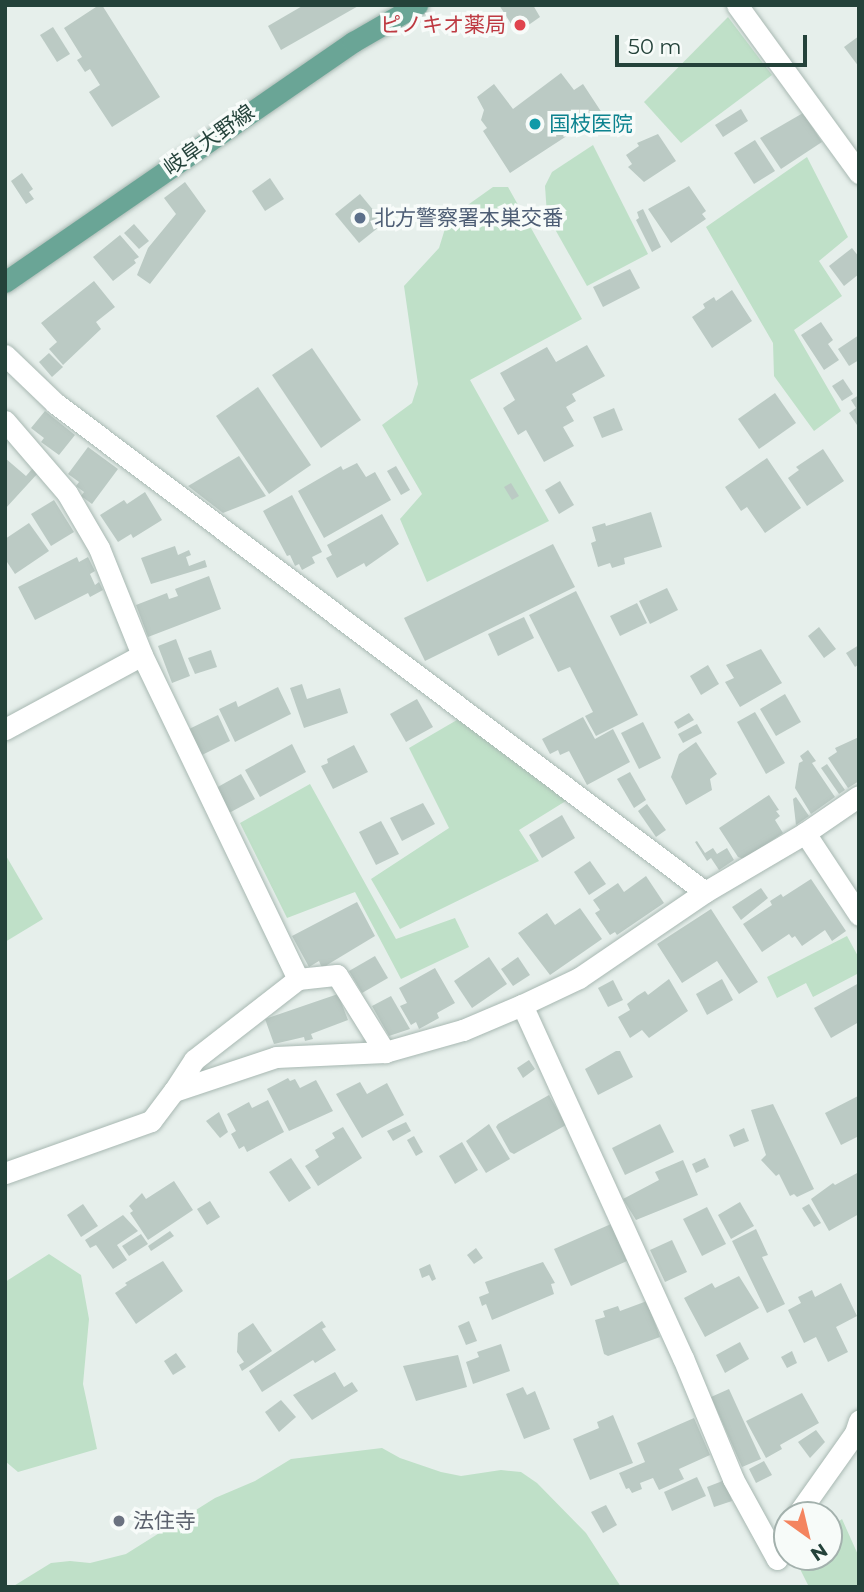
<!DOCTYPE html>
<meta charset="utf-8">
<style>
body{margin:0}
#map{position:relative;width:864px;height:1592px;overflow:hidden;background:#e6efeb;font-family:Montserrat,"Noto Sans JP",sans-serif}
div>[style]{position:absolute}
.green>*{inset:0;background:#bfe0c8}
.building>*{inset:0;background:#bbcac4}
.roads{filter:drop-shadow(0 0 2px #a8b8b2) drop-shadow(0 0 2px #a8b8b2)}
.minor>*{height:21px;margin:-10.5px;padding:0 10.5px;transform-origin:10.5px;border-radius:10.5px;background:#fff}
.major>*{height:21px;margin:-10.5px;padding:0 10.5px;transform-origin:10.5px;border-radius:10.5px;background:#6aa596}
.dots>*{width:19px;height:19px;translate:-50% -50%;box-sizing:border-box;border:4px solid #f7fbf9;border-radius:50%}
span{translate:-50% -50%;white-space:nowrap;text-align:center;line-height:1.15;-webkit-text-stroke:7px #f7fbf9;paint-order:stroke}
.health-label{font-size:21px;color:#be3a42}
.right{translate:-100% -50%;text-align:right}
.culture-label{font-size:21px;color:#0d838f}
.left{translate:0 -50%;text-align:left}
.street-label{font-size:21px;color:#24423a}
.service-label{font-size:21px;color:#4e5e75}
.worship-label{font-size:21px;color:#5b616d}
.frame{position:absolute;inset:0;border:7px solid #24423a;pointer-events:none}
.north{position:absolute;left:773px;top:1501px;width:70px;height:70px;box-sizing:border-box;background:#f7fbf9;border:2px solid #a3b1ad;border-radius:50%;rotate:146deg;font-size:19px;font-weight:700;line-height:28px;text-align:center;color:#24423a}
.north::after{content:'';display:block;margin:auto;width:24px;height:32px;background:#f4845f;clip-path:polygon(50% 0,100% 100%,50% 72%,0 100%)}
.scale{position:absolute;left:615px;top:35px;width:192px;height:32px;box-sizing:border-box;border:4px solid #24423a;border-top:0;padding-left:9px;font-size:21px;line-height:24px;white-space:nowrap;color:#24423a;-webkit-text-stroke:5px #f7fbf9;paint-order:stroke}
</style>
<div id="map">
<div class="green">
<i style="clip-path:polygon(728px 17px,772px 75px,681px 143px,644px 102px)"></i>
<i style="clip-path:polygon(593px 145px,648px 254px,587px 286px,547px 215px,545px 186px,552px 172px)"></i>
<i style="clip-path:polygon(807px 157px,848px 237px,819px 261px,842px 296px,794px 330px,841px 411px,814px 431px,774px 376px,773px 343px,706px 227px)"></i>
<i style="clip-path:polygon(493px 187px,508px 187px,582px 319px,470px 380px,549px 521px,427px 582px,400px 519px,422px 494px,382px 425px,412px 403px,418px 384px,404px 286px,439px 248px,448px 219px)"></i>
<i style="clip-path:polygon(462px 717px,569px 799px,519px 830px,539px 861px,400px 929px,371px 879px,449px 828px,409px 748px)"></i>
<i style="clip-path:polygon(310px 784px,396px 939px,455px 918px,469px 947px,401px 979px,355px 892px,287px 918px,240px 823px)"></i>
<i style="clip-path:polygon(5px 854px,43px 919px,5px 942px)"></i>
<i style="clip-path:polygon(847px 936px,859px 958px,859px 973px,813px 997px,806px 983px,777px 998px,767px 977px)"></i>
<i style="clip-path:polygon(49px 1254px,81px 1275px,89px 1319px,83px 1384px,97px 1449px,18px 1472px,5px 1461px,5px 1282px)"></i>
<i style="clip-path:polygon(382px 1448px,400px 1458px,441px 1472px,461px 1476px,501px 1470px,521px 1472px,537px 1483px,586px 1533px,621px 1587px,12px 1587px,51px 1563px,70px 1561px,90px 1563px,126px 1554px,215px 1498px,255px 1481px,291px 1459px)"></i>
<i style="clip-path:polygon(842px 1519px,859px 1557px,859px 1587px,809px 1587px,794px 1557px,829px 1557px,829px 1529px)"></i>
</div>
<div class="building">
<i style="clip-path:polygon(99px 5px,102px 5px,160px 97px,112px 127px,89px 92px,100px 85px,90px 69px,85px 72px,77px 60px,82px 57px,64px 28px)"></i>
<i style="clip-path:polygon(304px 5px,360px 5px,281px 50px,268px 26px)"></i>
<i style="clip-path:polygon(499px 5px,533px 5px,540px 17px,517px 33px)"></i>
<i style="clip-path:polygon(53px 27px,70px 54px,57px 62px,40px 35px)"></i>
<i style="clip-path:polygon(859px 36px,859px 67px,844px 47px)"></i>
<i style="clip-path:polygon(561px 73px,574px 90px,583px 84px,602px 113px,510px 173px,483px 131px,487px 128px,481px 120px,484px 110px,477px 97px,494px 84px,513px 109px)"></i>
<i style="clip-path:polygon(741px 109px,748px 121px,723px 137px,715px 125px)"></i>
<i style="clip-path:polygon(803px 113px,822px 142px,781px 169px,760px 138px)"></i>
<i style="clip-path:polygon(658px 134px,676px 161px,644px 182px,628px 167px,632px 164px,626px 155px,639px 146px,637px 143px)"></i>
<i style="clip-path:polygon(755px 140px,775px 171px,754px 184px,734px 153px)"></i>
<i style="clip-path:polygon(22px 173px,33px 189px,29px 192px,34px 199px,26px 204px,11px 181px)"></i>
<i style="clip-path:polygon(270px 178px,284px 199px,265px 211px,252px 191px)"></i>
<i style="clip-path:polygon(185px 182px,206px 211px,150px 284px,137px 275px,148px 248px,176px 214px,164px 198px)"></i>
<i style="clip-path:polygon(689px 186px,706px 211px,702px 214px,706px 219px,671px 243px,648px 209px)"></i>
<i style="clip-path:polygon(360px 194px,384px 223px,359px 243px,335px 214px)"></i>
<i style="clip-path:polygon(643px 209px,661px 247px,652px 252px,636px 220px,639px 218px,637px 212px)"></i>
<i style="clip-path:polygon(134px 224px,149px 241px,139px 249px,124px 233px)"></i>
<i style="clip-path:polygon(120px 235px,139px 257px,134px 260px,136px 263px,113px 281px,93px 257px)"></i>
<i style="clip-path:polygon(852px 248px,859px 257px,859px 274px,844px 286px,829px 266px)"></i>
<i style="clip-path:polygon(630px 269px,640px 288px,603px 307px,593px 287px)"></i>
<i style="clip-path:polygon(94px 281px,115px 307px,96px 322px,101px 329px,63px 365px,49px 349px,57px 342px,41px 323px)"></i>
<i style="clip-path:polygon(732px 290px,752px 321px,712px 348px,692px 317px,705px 308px,703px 304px,714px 297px,716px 301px)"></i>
<i style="clip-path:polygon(821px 322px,833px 340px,828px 344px,839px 360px,824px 370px,801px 335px)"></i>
<i style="clip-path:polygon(859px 335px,859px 360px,849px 366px,838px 349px)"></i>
<i style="clip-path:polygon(587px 345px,605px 376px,572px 394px,576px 401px,566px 407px,574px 421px,563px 427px,574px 446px,544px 462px,526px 430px,518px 435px,503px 408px,515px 400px,500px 373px,547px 347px,556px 362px)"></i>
<i style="clip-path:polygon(312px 348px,361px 420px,321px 448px,272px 375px)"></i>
<i style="clip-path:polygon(49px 353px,63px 367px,52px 377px,39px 362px)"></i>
<i style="clip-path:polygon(843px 379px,853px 394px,842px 401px,832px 386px)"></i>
<i style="clip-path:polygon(258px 387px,311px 465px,269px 494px,216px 416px)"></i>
<i style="clip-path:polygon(775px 393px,796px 423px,759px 449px,738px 419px)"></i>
<i style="clip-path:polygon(859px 395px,859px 428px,849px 413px,856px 408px,851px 400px)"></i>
<i style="clip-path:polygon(614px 408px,623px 430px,602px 438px,593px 417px)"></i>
<i style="clip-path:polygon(45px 411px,75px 435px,59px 455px,41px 442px,44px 438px,31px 428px)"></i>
<i style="clip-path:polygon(88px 447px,118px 469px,92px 504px,81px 496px,84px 492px,76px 486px,79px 482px,68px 474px)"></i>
<i style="clip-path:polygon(823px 449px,844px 481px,807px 506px,788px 478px,799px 470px,796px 467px)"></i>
<i style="clip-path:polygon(239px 456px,266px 496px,223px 513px,188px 486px)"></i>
<i style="clip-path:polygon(5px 458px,26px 476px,33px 468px,38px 473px,5px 509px)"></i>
<i style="clip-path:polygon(767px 458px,801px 508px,765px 533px,747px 507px,741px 511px,725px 487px)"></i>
<i style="clip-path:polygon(357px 463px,366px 477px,375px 472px,391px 500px,324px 538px,298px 491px,341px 466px,343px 470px)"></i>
<i style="clip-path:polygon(396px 466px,410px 490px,401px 495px,387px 471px)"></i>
<i style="clip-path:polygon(560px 481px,574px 505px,559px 514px,545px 490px)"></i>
<i style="clip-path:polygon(511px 483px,519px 496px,512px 500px,504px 487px)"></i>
<i style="clip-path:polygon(145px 492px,162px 520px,133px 538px,131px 534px,118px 542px,100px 515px,124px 500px,127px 504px)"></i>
<i style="clip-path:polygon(292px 495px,322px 552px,312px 557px,315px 563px,302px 570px,299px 564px,295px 566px,290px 555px,287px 556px,263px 511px)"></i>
<i style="clip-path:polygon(54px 500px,74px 532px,51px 546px,31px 514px)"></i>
<i style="clip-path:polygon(651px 512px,662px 547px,624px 558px,625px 564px,612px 568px,610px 563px,598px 567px,591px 543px,596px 541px,592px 527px,605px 523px,606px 526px)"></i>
<i style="clip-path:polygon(382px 514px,399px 544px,366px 567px,364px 563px,337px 578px,326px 558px,332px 555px,327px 545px)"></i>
<i style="clip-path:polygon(29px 523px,49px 551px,15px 574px,5px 559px,5px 539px)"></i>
<i style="clip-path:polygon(553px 544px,575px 587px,425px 661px,404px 618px)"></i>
<i style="clip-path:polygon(175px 546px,178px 555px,189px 550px,191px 555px,186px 557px,189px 566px,205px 560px,207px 567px,151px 584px,141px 558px)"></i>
<i style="clip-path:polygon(77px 557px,79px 562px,88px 557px,95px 571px,90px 574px,95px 585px,99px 582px,103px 590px,90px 597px,88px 593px,35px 620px,18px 587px)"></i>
<i style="clip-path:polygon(209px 576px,221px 609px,148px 637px,136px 605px,167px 593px,169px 599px,178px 596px,175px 589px)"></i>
<i style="clip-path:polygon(667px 588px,678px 610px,650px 624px,639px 601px)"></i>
<i style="clip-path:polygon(576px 591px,638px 715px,596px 736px,585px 716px,593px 712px,570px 667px,558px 672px,529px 615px)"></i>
<i style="clip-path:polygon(637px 603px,647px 623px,620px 636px,610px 616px)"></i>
<i style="clip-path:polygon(524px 617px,534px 638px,498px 656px,488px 634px)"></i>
<i style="clip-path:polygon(819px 627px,836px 649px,824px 658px,808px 636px)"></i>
<i style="clip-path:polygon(176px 639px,190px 676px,172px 683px,158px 646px)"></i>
<i style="clip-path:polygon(859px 645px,859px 664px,855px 667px,846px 653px)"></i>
<i style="clip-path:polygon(761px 649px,782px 683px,740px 707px,725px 682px,734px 678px,726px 665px)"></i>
<i style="clip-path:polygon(211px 650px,217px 667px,195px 674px,188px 658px)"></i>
<i style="clip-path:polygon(708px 665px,719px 684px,701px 695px,690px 676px)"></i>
<i style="clip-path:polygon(302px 684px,307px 699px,340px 688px,348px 713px,304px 728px,290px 688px)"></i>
<i style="clip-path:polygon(278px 687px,291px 714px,235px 742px,219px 709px,236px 701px,238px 707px)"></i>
<i style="clip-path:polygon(785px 694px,801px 722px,776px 736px,760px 709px)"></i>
<i style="clip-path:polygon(417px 699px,433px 727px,406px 742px,390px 714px)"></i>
<i style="clip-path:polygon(755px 712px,785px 763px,766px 774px,737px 722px)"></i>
<i style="clip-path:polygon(689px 713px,694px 720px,678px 729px,674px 722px)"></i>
<i style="clip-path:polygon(218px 715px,230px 741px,200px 756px,187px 730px)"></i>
<i style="clip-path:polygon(583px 717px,595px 739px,613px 729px,630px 762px,587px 785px,569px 751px,560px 755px,558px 750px,550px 754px,542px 739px)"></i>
<i style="clip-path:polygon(643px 722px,661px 758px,639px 769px,621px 733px)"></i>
<i style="clip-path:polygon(697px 724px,702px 733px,683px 743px,678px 734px)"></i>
<i style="clip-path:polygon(859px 737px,859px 781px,848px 788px,828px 758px,837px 752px,835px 748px)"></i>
<i style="clip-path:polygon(696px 742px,717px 774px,710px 779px,712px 790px,686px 805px,671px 777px,679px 754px)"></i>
<i style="clip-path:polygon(292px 744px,306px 772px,260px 797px,245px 770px)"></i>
<i style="clip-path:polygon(354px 745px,368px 772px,333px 789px,321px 766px,328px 763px,327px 759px)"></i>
<i style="clip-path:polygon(808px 750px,816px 761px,812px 763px,835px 797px,811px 814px,795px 788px,799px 763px,803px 761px,800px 756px)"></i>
<i style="clip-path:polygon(827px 764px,845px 790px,839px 794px,821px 768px)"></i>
<i style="clip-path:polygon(630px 772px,646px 800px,634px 808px,617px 779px)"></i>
<i style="clip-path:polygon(241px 774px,255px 799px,229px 813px,216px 788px)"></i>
<i style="clip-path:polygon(769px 795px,779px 810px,776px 811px,780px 816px,775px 820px,783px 833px,744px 859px,738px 857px,719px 828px)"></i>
<i style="clip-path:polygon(796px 797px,809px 816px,796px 825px,793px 799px)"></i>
<i style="clip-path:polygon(423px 803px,435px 824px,402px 841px,390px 818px)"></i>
<i style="clip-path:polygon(647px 804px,666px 830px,656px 837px,638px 811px)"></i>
<i style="clip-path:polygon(562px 815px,575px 838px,542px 858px,529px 835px)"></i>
<i style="clip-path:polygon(381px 821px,399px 854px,376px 865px,359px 832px)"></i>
<i style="clip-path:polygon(697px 841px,705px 853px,713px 848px,717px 854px,727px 848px,734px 860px,719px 870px,711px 858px,707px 861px,695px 842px)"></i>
<i style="clip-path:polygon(590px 861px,606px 884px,589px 895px,574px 872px)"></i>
<i style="clip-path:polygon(646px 876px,664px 903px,617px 935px,615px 932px,610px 935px,595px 913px,600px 910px,593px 900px,618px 883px,624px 892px)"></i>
<i style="clip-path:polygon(811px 879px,846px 931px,832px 941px,825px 930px,802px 946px,795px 936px,792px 938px,789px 934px,762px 952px,743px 924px,772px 905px,770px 901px,781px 894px,783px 897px)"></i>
<i style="clip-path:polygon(761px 888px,768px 898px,741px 920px,732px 907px)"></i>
<i style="clip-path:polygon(357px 902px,375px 936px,322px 968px,319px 961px,309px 967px,292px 936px)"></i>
<i style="clip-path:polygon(580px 908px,602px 939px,550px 975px,518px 933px,547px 913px,555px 925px)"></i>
<i style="clip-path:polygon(711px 909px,758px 982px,739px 994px,717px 961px,682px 983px,657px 944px)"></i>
<i style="clip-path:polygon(375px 956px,388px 978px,362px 993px,349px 971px)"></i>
<i style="clip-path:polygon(489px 957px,507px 984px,472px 1008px,454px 981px)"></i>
<i style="clip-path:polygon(518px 957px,530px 975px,513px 986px,501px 969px)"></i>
<i style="clip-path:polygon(435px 968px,455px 1003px,437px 1013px,439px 1018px,419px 1029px,416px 1022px,411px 1025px,400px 1006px,407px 1003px,399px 988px)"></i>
<i style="clip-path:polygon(669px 979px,688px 1011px,649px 1038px,642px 1030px,630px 1038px,618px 1017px,630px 1010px,627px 1004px,637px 996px,645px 991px,648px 995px)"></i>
<i style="clip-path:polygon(722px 979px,733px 1000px,707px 1015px,696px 994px)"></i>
<i style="clip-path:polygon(613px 980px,623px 1000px,608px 1007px,598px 988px)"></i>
<i style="clip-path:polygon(859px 983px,859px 1022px,831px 1038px,814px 1008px)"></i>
<i style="clip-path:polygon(338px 994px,348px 1020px,311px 1034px,313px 1039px,305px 1041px,304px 1037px,274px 1044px,265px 1019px)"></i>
<i style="clip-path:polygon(391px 996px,410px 1029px,389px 1036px,372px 1006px)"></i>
<i style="clip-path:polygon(616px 1051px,620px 1051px,633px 1077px,598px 1095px,585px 1069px)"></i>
<i style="clip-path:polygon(529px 1060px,535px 1069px,523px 1078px,517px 1068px)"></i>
<i style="clip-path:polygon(288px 1078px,290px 1081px,295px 1079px,300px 1088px,316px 1080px,333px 1111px,289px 1131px,267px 1089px)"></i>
<i style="clip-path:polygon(360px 1082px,367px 1094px,387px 1083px,404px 1115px,362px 1138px,336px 1094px)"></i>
<i style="clip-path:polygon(549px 1095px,566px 1125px,514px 1154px,510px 1152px,496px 1127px,498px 1124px)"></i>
<i style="clip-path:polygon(858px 1096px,859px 1136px,841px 1145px,825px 1113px)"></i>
<i style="clip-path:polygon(268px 1100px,284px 1132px,247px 1152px,244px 1146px,239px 1149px,231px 1134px,236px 1131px,227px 1114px,249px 1102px,252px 1108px)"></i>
<i style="clip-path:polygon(773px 1104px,814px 1189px,797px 1197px,794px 1194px,790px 1196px,779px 1174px,776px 1176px,761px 1160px,766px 1155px,751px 1110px)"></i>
<i style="clip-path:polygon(219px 1112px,228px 1132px,220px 1138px,206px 1121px)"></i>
<i style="clip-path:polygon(406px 1122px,411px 1131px,393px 1141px,387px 1131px)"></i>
<i style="clip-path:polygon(489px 1124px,510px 1159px,486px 1173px,466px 1141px)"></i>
<i style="clip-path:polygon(660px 1124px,674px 1152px,625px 1175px,612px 1148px)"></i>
<i style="clip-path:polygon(343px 1127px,362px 1158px,318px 1186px,305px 1166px,319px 1157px,315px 1150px,335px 1138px,332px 1133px)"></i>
<i style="clip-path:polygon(744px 1128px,749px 1141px,734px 1147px,729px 1135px)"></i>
<i style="clip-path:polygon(414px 1136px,423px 1152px,416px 1156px,407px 1140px)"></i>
<i style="clip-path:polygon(462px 1142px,478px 1170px,455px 1184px,439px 1156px)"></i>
<i style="clip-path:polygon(291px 1158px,311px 1188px,289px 1202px,269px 1172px)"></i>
<i style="clip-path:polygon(705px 1158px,709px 1167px,696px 1173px,692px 1164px)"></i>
<i style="clip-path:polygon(683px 1160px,698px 1195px,636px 1220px,623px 1199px,659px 1180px,655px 1172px)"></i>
<i style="clip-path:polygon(859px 1172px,859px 1214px,829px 1231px,811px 1199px,833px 1183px,835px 1185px)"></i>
<i style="clip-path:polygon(174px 1181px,193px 1210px,148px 1240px,130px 1213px,133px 1211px,129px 1206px,142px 1193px,146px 1199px)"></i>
<i style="clip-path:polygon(210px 1201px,220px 1217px,207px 1225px,197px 1209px)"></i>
<i style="clip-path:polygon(740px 1202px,754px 1226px,731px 1239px,718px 1215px)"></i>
<i style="clip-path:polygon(83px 1204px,98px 1226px,81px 1237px,67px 1215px)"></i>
<i style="clip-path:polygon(809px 1204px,821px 1223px,814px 1227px,802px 1208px)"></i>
<i style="clip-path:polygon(707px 1207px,726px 1244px,702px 1256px,683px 1219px)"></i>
<i style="clip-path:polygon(123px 1215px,138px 1231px,117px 1245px,127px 1260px,113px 1269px,96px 1245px,90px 1248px,85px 1240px)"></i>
<i style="clip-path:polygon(611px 1224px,627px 1261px,571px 1286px,554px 1249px)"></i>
<i style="clip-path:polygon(756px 1229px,768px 1255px,762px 1257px,785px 1304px,767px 1313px,732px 1241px)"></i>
<i style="clip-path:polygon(170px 1231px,174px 1236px,151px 1251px,148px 1246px)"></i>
<i style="clip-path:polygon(141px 1234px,148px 1244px,129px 1256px,122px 1246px)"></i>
<i style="clip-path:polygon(672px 1240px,687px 1272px,665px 1282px,650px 1250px)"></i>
<i style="clip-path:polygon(476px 1248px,483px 1258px,474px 1264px,467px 1255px)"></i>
<i style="clip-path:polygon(163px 1261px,183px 1291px,136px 1324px,115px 1293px,127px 1285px,125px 1283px)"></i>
<i style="clip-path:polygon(543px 1262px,555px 1283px,551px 1284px,554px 1294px,492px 1320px,486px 1304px,482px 1306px,479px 1297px,489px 1293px,485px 1282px)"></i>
<i style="clip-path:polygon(430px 1264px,436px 1279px,432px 1281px,429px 1275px,422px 1278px,419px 1269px)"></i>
<i style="clip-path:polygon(739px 1276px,759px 1308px,705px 1337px,684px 1298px,712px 1283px,715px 1288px)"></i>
<i style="clip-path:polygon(841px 1283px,857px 1316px,836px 1327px,848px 1352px,828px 1362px,816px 1337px,804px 1343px,788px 1310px,801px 1303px,798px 1297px,812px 1290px,815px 1297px)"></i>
<i style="clip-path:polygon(647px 1301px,660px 1337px,608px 1356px,604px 1354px,595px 1320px,605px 1317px,603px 1311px,618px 1306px,620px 1311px)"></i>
<i style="clip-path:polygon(322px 1321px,326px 1327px,322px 1329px,336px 1350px,315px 1363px,313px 1360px,262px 1392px,249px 1371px)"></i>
<i style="clip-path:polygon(469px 1321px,477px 1341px,466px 1345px,458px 1326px)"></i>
<i style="clip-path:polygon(253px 1323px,272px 1351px,242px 1371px,239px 1365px,244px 1362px,237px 1352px,238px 1333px)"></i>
<i style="clip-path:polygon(740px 1342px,749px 1359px,725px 1373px,716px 1355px)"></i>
<i style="clip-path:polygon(501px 1344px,510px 1371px,473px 1384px,466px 1362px,479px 1357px,477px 1352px)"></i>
<i style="clip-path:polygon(792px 1351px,797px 1363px,787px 1368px,781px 1357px)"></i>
<i style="clip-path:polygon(176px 1353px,186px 1367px,173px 1375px,164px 1361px)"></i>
<i style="clip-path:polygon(458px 1355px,467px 1387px,416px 1401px,403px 1366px)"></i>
<i style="clip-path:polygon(335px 1372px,344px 1387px,352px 1382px,358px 1391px,312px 1420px,293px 1395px)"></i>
<i style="clip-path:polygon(523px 1387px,527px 1395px,535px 1391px,550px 1429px,524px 1439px,506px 1394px)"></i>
<i style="clip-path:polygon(729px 1389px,761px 1459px,742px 1467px,711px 1397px)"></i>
<i style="clip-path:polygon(802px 1393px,819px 1423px,780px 1445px,782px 1449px,766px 1458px,746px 1421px)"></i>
<i style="clip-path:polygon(281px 1400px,296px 1417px,279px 1432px,265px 1412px)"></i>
<i style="clip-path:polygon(613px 1415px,633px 1463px,590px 1480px,573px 1439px,599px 1428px,597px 1422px)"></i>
<i style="clip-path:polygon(694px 1418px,710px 1455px,679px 1469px,684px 1479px,659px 1490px,653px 1478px,640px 1483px,642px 1489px,632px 1493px,629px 1488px,626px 1489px,619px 1473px,645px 1462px,637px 1443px)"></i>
<i style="clip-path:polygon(816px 1430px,825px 1442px,810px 1458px,798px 1442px)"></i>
<i style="clip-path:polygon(764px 1461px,772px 1475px,756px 1483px,749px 1469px)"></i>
<i style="clip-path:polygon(697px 1477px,706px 1496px,672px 1511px,664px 1492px)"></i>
<i style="clip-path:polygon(725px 1480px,732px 1501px,714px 1507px,707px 1487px)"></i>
<i style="clip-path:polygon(606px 1505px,617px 1525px,603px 1533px,591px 1512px)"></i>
</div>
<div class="roads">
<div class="minor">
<i style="left:737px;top:5px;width:208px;rotate:54deg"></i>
<i style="left:5px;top:355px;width:69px;rotate:43.8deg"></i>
<i style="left:55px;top:403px;width:813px;rotate:36.95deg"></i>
<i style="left:5px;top:421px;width:95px;rotate:49.3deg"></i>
<i style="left:67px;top:493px;width:64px;rotate:59.8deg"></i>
<i style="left:99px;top:548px;width:115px;rotate:68.1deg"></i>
<i style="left:142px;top:655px;width:156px;rotate:151.6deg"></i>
<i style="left:142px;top:655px;width:360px;rotate:64.3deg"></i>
<i style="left:298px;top:979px;width:132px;rotate:142.1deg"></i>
<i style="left:194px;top:1060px;width:37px;rotate:123deg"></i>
<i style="left:805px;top:833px;width:98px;rotate:56.6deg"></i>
<i style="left:298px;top:979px;width:39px;rotate:-6deg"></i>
<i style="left:337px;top:975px;width:91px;rotate:58.1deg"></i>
<i style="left:522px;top:1005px;width:388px;rotate:65.5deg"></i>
<i style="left:683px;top:1358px;width:131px;rotate:67.5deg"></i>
<i style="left:733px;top:1479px;width:91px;rotate:61.2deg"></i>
<i style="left:777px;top:1559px;width:24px;rotate:-66deg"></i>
<i style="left:5px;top:1173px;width:155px;rotate:-19.6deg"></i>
<i style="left:151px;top:1121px;width:38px;rotate:-53deg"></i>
<i style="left:174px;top:1091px;width:108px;rotate:-18.4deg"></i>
<i style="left:276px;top:1057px;width:109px;rotate:-2.6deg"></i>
<i style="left:385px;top:1052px;width:81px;rotate:-15.8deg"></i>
<i style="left:463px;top:1030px;width:64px;rotate:-23deg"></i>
<i style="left:522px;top:1005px;width:63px;rotate:-25.3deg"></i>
<i style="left:579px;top:978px;width:153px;rotate:-34.3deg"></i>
<i style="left:705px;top:892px;width:116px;rotate:-30.5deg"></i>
<i style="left:805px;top:833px;width:65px;rotate:-34.4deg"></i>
<i style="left:797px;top:1515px;width:100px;rotate:-54.7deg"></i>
<i style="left:855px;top:1433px;width:13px;rotate:-72deg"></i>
</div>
<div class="major">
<i style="left:5px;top:282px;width:423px;rotate:-34.6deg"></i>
<i style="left:353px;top:42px;width:74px;rotate:-30deg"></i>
</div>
</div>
<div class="dots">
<i style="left:520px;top:25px;background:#e0444e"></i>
<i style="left:535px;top:124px;background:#0f9aa8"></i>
<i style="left:360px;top:218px;background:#5c6f8a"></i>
<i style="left:119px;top:1521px;background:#6b7280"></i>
</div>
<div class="health-label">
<span class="right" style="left:506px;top:25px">ピノキオ薬局</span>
</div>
<div class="culture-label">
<span class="left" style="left:549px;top:124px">国枝医院</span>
</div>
<div class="street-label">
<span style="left:209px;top:140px;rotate:-35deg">岐阜大野線</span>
</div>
<div class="service-label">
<span class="left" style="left:374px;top:218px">北方警察署本巣交番</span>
</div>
<div class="worship-label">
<span class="left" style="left:133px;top:1521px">法住寺</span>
</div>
<div class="frame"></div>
<div class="north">N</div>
<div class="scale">50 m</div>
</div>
